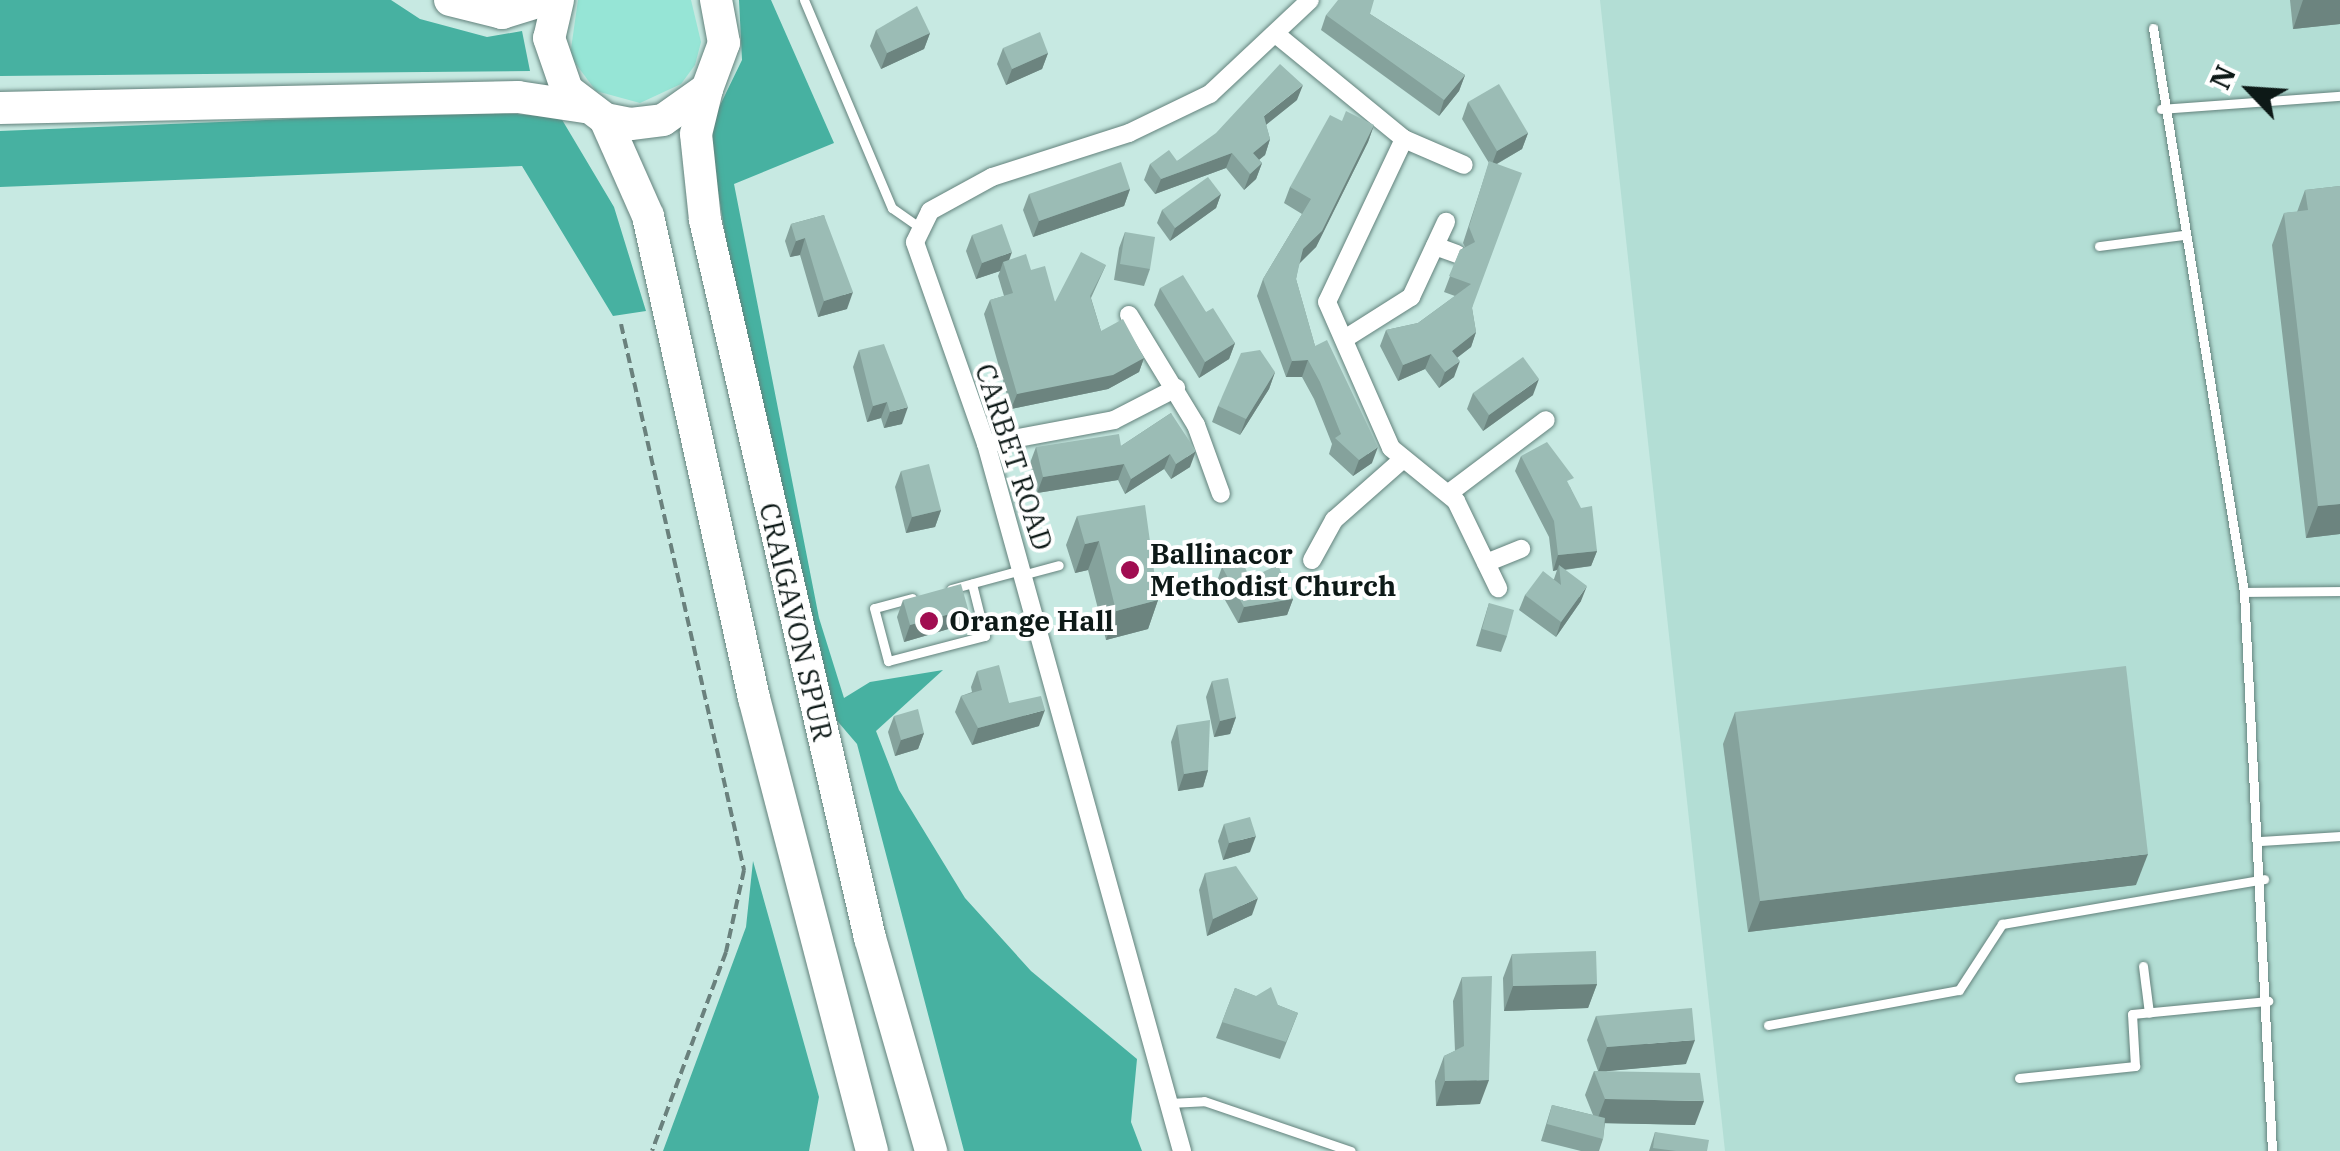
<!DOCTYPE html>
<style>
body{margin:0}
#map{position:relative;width:2340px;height:1151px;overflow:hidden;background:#c7e9e2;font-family:"IBM Plex Serif",serif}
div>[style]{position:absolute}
.built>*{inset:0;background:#b3ded5}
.green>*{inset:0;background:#96e5d6}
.forest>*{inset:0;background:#47b1a1}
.path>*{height:4px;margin-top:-2px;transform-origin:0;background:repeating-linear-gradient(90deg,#6a817d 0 10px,transparent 0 15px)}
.roads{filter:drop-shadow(0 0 2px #63827c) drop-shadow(0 0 2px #63827c)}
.lane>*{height:9px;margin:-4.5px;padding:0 4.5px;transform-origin:4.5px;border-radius:4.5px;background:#fff}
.street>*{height:18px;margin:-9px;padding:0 9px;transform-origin:9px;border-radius:9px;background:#fff}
.highway>*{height:32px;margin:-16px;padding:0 16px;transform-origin:16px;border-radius:16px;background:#fff}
.wall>*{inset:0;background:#85a29c}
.shaded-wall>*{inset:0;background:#6c847f}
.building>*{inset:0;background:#9bbcb5}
.dots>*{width:28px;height:28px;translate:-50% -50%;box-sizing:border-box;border:5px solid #fff;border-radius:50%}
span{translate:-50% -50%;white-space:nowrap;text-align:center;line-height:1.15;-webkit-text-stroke:8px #fff;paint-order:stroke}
.street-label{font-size:28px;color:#0d1917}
.poi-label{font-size:28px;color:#0d1917;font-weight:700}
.left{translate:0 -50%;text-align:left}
.north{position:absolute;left:2200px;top:40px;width:100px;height:100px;-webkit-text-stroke:8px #fff;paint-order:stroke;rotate:295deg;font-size:28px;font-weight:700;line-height:40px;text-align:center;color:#0d1917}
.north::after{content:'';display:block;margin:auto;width:35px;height:45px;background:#0d1917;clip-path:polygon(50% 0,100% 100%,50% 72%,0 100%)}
</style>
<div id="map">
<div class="built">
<i style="clip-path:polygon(1600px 0,2340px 0,2340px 1151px,1725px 1151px)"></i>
</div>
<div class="green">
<i style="clip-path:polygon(578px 0,691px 0,701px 42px,695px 65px,681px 84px,640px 103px,596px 91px,570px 56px)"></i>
</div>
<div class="forest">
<i style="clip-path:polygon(0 0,391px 0,420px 19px,487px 37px,522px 31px,530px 71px,0 76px)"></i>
<i style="clip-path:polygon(739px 0,771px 0,834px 143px,734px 184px,819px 618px,844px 698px,870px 682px,943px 670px,876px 731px,899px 790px,965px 898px,1031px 971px,1137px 1059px,1131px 1122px,1142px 1151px,964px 1151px,857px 744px,827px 709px,733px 282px,708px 130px,742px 60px)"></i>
<i style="clip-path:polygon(482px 111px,561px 118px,614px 207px,646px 311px,613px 316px,522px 166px,0 187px,0 131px)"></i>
<i style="clip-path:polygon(753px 861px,819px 1097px,809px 1151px,663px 1151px,746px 927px)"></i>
</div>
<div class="path">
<i style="left:621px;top:324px;width:560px;rotate:77.3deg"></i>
<i style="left:744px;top:870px;width:84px;rotate:102.4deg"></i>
<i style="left:726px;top:952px;width:212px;rotate:110.4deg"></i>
</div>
<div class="roads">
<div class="lane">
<i style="left:804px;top:0;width:226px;rotate:67.1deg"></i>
<i style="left:892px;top:208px;width:32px;rotate:35deg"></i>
<i style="left:2153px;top:28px;width:571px;rotate:80.83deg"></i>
<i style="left:2244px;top:592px;width:560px;rotate:87.13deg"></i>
<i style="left:2161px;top:109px;width:179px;rotate:-4.2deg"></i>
<i style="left:2099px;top:246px;width:84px;rotate:-7.5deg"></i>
<i style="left:1022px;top:575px;width:38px;rotate:-15deg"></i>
<i style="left:951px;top:589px;width:73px;rotate:-15.2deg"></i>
<i style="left:2244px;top:592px;width:96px;rotate:-0.6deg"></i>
<i style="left:912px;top:598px;width:39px;rotate:165deg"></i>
<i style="left:874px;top:608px;width:55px;rotate:75.2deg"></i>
<i style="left:888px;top:661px;width:100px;rotate:-14.5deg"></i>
<i style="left:985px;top:636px;width:54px;rotate:-104deg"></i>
<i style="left:2261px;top:841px;width:79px;rotate:-3.6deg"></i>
<i style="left:2143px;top:966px;width:47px;rotate:82.7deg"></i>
<i style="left:1768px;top:1025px;width:194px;rotate:-10.4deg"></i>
<i style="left:1959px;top:990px;width:79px;rotate:-56.9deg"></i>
<i style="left:2002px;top:924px;width:266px;rotate:-9.7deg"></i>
<i style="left:2019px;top:1078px;width:117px;rotate:-5.9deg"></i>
<i style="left:2135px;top:1066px;width:52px;rotate:-93.3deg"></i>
<i style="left:2132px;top:1014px;width:137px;rotate:-5.5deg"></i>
<i style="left:1169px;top:1103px;width:35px;rotate:-3deg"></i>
<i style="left:1204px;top:1101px;width:155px;rotate:18.8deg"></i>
</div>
<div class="street">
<i style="left:1277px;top:35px;width:164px;rotate:39.3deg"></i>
<i style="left:1404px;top:139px;width:180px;rotate:115.3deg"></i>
<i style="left:1327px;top:302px;width:159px;rotate:66.3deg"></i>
<i style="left:1391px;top:448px;width:84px;rotate:39.2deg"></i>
<i style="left:1456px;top:501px;width:97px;rotate:64.2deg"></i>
<i style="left:1404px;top:139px;width:65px;rotate:23.4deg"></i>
<i style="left:1435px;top:246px;width:23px;rotate:20deg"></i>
<i style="left:1129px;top:315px;width:129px;rotate:58.7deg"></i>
<i style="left:1196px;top:425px;width:73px;rotate:70.1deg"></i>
<i style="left:1346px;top:338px;width:77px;rotate:-32.2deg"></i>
<i style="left:1411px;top:297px;width:83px;rotate:-65deg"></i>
<i style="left:986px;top:444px;width:130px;rotate:-10.6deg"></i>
<i style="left:1114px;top:420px;width:70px;rotate:-27.3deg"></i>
<i style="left:1449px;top:493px;width:121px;rotate:-37deg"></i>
<i style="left:1312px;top:560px;width:46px;rotate:-61.2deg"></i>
<i style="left:1334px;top:520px;width:91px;rotate:-41.4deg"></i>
<i style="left:1486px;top:563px;width:38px;rotate:-22deg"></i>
<i style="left:1182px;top:1151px;width:734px;rotate:-105.49deg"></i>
<i style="left:986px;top:444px;width:214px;rotate:-109.4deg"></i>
<i style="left:915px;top:242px;width:34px;rotate:-64deg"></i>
<i style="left:930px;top:211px;width:71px;rotate:-28.7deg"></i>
<i style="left:992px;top:177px;width:144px;rotate:-17.8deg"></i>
<i style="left:1129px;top:133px;width:90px;rotate:-25.7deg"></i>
<i style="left:1210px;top:94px;width:137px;rotate:-43.2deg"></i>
</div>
<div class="highway">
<i style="left:450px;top:0;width:54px;rotate:14deg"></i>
<i style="left:502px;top:13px;width:44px;rotate:-17.2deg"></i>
<i style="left:558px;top:0;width:39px;rotate:103deg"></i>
<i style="left:549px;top:38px;width:55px;rotate:70.9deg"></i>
<i style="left:567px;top:90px;width:48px;rotate:37.3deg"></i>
<i style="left:605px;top:119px;width:26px;rotate:11deg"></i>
<i style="left:631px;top:124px;width:32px;rotate:-7deg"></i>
<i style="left:663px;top:120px;width:54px;rotate:-35.2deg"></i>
<i style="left:707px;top:89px;width:49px;rotate:-69.7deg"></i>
<i style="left:724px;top:43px;width:44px;rotate:-100.5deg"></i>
<i style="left:707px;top:89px;width:46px;rotate:103.7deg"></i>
<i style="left:696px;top:134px;width:86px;rotate:84deg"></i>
<i style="left:705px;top:220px;width:737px;rotate:77.06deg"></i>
<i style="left:870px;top:938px;width:222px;rotate:74deg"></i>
<i style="left:0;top:108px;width:518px;rotate:-1.22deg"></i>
<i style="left:518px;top:97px;width:67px;rotate:8.6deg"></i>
<i style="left:605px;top:119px;width:106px;rotate:66.1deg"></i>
<i style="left:648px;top:216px;width:494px;rotate:77.6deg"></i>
<i style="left:754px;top:698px;width:468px;rotate:75.4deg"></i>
</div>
</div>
<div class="wall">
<i style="clip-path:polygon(2290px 0,2340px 0,2340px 24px,2293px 29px)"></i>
<i style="clip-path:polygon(1370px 14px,1465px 75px,1459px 91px,1439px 116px,1321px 30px,1326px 15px)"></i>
<i style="clip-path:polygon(876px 30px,930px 33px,924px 49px,881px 69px,870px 46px)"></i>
<i style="clip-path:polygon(1003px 48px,1048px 53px,1042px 69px,1006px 85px,997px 64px)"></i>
<i style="clip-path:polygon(1297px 100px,1266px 125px,1270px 139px,1265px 155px,1259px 160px,1262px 163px,1256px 179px,1244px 190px,1226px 168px,1155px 194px,1144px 180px,1150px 164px,1177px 161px)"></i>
<i style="clip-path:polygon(1468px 102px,1528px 133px,1522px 149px,1497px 164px,1472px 308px,1476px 332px,1471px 347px,1457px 358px,1454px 377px,1439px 388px,1425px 369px,1398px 381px,1380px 346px,1386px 330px,1418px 323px,1455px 296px,1444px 292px,1460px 250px,1465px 247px,1463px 243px,1489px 163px,1462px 119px)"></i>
<i style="clip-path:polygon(1374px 125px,1368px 142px,1316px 247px,1299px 263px,1296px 279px,1315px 346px,1372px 463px,1353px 476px,1329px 454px,1332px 444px,1314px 399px,1302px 377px,1286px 377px,1257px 296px,1263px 279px,1302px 214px,1284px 203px,1290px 187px)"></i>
<i style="clip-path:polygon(2340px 186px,2340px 534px,2306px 538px,2272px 245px,2284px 213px,2297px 212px,2305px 190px)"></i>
<i style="clip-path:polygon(1130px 189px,1124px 206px,1033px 237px,1023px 210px,1029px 194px)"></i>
<i style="clip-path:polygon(1221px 194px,1216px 208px,1170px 241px,1157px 223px,1162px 210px)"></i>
<i style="clip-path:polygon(824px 215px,847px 309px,818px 317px,800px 255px,790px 257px,785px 241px,791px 224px)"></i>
<i style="clip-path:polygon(1125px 232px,1150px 269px,1144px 286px,1114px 280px,1119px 248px)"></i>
<i style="clip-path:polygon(972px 235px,1009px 260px,1031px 270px,1055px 302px,1106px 265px,1091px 298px,1101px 331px,1144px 358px,1139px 372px,1108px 389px,1011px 409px,984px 314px,990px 300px,1004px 296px,998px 276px,1000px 271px,976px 279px,966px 251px)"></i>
<i style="clip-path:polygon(1160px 288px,1206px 312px,1235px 343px,1229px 359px,1199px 378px,1154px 305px)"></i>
<i style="clip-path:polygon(859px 350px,902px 424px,884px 428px,881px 418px,867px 422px,853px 367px)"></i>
<i style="clip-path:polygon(1275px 372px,1269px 389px,1240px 435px,1212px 422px,1218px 406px)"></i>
<i style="clip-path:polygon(1473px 393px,1533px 395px,1483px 431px,1467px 409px)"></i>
<i style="clip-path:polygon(1171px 413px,1190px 467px,1171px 479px,1164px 469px,1125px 494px,1118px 480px,1037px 493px,1030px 463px,1036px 447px,1121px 446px)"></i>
<i style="clip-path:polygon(1521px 456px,1570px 487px,1597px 551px,1591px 566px,1565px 570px,1581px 601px,1556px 637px,1519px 610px,1525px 595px,1554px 579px,1557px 570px,1553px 571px,1549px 537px,1515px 471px)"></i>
<i style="clip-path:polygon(901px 471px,941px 510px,935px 527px,906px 533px,895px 487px)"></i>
<i style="clip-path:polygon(1077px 516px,1158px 600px,1148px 629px,1106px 640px,1088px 570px,1075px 573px,1066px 545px)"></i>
<i style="clip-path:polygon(1222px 567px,1293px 599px,1287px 615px,1238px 623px,1216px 584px)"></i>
<i style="clip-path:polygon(903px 600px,968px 609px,962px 625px,904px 642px,897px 617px)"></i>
<i style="clip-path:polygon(1489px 603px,1507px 636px,1501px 652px,1476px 646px)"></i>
<i style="clip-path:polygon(977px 671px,1009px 703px,1039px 726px,972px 745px,955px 712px,961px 696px,972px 692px,971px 687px)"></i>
<i style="clip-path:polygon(1212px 681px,1236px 717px,1230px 734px,1214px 737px,1206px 697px)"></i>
<i style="clip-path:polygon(1735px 712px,2136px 885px,1748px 932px,1723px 744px)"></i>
<i style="clip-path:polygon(894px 716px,924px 733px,918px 749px,895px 756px,888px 732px)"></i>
<i style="clip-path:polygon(1177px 725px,1208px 770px,1203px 787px,1178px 791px,1171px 742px)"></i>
<i style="clip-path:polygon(1224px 824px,1250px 852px,1223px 860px,1218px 841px)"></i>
<i style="clip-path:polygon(1205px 873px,1252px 915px,1207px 936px,1199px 890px)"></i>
<i style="clip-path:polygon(1512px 954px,1597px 984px,1588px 1008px,1504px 1011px,1503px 978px)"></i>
<i style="clip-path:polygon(1462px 977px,1480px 1104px,1436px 1106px,1435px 1081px,1444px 1056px,1455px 1051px,1453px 1001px)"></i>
<i style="clip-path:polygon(1235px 988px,1298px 1013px,1280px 1059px,1216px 1038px)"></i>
<i style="clip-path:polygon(1596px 1016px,1686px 1064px,1606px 1071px,1695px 1125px,1605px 1123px,1603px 1139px,1599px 1151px,1581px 1151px,1541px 1141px,1552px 1105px,1593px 1115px,1585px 1095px,1594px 1071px,1598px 1071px,1587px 1040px)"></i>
<i style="clip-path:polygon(1655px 1132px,1707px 1151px,1649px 1151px)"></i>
</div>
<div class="shaded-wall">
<i style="clip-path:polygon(2303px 0,2340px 0,2340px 24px,2293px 29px)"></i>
<i style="clip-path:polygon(930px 33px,924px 49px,881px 69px,887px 53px)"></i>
<i style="clip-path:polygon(1048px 53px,1042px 69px,1006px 85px,1012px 69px)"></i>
<i style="clip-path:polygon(1465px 75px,1459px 91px,1439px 116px,1444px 100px)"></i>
<i style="clip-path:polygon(1303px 85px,1297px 100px,1258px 131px,1264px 116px)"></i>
<i style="clip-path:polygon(1374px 125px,1368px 142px,1316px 247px,1297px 266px,1303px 249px)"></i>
<i style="clip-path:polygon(1528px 133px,1522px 149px,1491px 167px,1497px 151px)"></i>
<i style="clip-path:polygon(1270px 139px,1265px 155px,1247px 169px,1253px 153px)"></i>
<i style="clip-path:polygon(1232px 153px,1226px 168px,1155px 194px,1161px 179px)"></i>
<i style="clip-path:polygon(1262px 163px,1256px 179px,1244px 190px,1250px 174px)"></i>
<i style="clip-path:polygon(1130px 189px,1124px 206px,1033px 237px,1039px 221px)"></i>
<i style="clip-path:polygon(1221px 194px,1216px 208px,1170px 241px,1175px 228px)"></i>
<i style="clip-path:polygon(805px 238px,800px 255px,790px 257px,796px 241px)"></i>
<i style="clip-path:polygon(1012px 252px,1006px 269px,1003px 262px,1000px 271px,976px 279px,982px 263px)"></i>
<i style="clip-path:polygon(853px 292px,847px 309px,818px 317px,824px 301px)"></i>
<i style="clip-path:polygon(1476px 332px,1471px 347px,1446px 366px,1452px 351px)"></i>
<i style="clip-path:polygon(1235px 343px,1229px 359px,1199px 378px,1205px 362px)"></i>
<i style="clip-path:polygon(1431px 354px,1425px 369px,1398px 381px,1403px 365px)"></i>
<i style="clip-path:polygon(1144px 358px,1139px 372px,1108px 389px,1011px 409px,1017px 394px)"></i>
<i style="clip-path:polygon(1308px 360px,1302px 377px,1286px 377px,1292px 361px)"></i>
<i style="clip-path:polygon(1460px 361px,1454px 377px,1439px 388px,1445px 372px)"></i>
<i style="clip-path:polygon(1275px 372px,1269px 389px,1240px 435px,1246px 419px)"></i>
<i style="clip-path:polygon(1539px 379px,1533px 395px,1483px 431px,1489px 415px)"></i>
<i style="clip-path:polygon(887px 402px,881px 418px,867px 422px,873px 406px)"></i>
<i style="clip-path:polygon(908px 407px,902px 424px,884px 428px,890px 412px)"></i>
<i style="clip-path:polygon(1378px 447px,1372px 463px,1353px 476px,1359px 460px)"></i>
<i style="clip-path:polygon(1196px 451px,1190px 467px,1171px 479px,1176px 464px)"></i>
<i style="clip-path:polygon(1170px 454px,1164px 469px,1125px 494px,1131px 479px)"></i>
<i style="clip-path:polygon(1124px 464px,1118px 480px,1037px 493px,1043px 477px)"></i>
<i style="clip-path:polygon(2340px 504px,2340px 534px,2306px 538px,2318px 506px)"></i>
<i style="clip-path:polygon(941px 510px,935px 527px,906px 533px,912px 517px)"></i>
<i style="clip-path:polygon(1099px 541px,1088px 570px,1075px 573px,1085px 544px)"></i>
<i style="clip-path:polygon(1597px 551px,1591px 566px,1560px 570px,1559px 565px,1557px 570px,1553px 571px,1558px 555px)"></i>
<i style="clip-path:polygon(1587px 586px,1581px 601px,1556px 637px,1561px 622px)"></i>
<i style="clip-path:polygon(1293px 599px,1287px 615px,1238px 623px,1244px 607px)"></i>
<i style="clip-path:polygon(1158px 600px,1148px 629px,1106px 640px,1116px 611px)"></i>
<i style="clip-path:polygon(968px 609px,962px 625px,904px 642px,910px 625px)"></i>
<i style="clip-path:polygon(1045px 710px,1039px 726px,972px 745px,978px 728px)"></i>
<i style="clip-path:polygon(1236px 717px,1230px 734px,1214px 737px,1220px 721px)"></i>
<i style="clip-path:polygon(924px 733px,918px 749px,895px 756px,901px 740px)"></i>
<i style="clip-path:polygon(1208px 770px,1203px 787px,1178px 791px,1184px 774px)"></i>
<i style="clip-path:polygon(1256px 836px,1250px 852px,1223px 860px,1229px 843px)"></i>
<i style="clip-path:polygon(2148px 854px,2136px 885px,1748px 932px,1760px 901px)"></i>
<i style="clip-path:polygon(1258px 898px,1252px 915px,1207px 936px,1213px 919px)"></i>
<i style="clip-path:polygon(1597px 984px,1588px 1008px,1504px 1011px,1513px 986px)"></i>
<i style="clip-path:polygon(1695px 1040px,1686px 1064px,1598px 1072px,1607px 1047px)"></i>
<i style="clip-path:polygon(1489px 1080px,1480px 1104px,1436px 1106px,1445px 1081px)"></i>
<i style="clip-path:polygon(1605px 1099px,1704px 1101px,1695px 1125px,1596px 1123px)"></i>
</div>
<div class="building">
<i style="clip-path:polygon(1338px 0,1374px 0,1370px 14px,1465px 75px,1444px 100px,1326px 15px)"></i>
<i style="clip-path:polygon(917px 6px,930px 33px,887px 53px,876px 30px)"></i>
<i style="clip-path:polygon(1040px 32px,1048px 53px,1012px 69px,1003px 48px)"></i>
<i style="clip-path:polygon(1280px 64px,1303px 85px,1264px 116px,1270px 139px,1253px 153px,1262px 163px,1250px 174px,1232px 153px,1161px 179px,1150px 164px,1169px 150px,1177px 161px,1216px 133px)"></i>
<i style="clip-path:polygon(1499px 84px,1528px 133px,1497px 151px,1468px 102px)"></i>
<i style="clip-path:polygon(1346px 111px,1374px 125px,1322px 231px,1303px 249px,1296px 279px,1315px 346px,1327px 340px,1378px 447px,1359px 460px,1335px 438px,1341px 434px,1320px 382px,1308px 360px,1292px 361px,1263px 279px,1311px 199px,1290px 187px,1330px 115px,1342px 121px)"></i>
<i style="clip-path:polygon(1489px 161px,1522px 173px,1472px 308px,1476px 332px,1452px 351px,1460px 361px,1445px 372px,1431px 354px,1403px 365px,1386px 330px,1418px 323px,1471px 284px,1449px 276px,1460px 250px,1475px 242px,1469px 227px)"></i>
<i style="clip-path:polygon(1121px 162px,1130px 189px,1039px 221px,1029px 194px)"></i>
<i style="clip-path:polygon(1208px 177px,1221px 194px,1175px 228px,1162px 210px)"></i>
<i style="clip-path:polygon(2340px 186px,2340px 504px,2318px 506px,2284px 213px,2308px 210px,2305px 190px)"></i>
<i style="clip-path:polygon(824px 215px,853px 292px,824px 301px,805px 238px,796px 241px,791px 224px)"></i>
<i style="clip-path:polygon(1002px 224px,1012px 252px,982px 263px,972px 235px)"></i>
<i style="clip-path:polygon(1125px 232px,1155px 237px,1150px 269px,1120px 264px)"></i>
<i style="clip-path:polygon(1081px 252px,1106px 265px,1090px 296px,1101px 331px,1123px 319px,1144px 358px,1113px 375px,1017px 394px,990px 300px,1013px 293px,1003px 262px,1026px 254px,1031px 270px,1045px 266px,1055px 302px)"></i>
<i style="clip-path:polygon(1183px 275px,1206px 312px,1213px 308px,1235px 343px,1205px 362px,1160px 288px)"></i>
<i style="clip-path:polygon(884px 344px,908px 407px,890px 412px,887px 402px,873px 406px,859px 350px)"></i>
<i style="clip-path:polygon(1260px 350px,1275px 372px,1246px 419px,1218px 406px,1241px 353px)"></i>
<i style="clip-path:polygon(1523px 357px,1539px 379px,1489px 415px,1473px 393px)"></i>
<i style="clip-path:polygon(1171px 413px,1196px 451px,1176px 464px,1170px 454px,1131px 479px,1124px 464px,1043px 477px,1036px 447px,1119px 434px,1121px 446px)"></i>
<i style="clip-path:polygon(1547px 442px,1574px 478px,1567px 481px,1581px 508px,1592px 506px,1597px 551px,1558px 555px,1554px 521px,1521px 456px)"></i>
<i style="clip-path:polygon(929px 464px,941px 510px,912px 517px,901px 471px)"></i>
<i style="clip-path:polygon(1145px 505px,1158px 600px,1116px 611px,1099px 541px,1085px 544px,1077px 516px)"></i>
<i style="clip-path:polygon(1241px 559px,1250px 578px,1278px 565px,1293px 599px,1244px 607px,1222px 567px)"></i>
<i style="clip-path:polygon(1559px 565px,1587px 586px,1561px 622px,1525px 595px,1543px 571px,1561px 585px)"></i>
<i style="clip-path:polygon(961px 584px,968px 609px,910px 625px,903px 600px)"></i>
<i style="clip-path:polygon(1489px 603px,1514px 610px,1507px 636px,1482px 629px)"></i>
<i style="clip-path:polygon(999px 665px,1009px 703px,1041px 696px,1045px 710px,978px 728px,961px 696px,982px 690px,977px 671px)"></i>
<i style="clip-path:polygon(2126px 666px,2148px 854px,1760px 901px,1735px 712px)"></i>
<i style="clip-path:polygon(1228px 678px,1236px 717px,1220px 721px,1212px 681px)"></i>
<i style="clip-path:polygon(918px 709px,924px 733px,901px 740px,894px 716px)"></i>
<i style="clip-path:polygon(1210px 720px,1208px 770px,1184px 774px,1177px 725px)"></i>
<i style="clip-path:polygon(1250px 817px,1256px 836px,1229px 843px,1224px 824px)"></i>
<i style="clip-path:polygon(1236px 866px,1258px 898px,1213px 919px,1205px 873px)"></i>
<i style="clip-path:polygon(1596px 951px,1597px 984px,1513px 986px,1512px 954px)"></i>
<i style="clip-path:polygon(1492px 976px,1489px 1080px,1445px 1081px,1444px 1056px,1464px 1046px,1462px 977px)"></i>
<i style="clip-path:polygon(1271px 987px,1278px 1005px,1298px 1013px,1286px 1042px,1222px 1022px,1235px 988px,1256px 996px)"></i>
<i style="clip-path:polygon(1692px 1008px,1695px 1040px,1607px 1047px,1596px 1016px)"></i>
<i style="clip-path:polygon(1594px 1071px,1700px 1073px,1704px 1101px,1605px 1099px)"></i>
<i style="clip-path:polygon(1552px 1105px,1605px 1118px,1603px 1139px,1547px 1124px)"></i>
<i style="clip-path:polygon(1655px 1132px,1709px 1140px,1707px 1151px,1676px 1151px,1653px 1148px)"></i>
</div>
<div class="dots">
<i style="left:1130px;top:570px;background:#a10d51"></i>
<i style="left:929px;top:621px;background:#a10d51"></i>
</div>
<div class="street-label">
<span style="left:1014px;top:457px;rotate:72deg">CARBET ROAD</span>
<span style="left:796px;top:622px;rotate:77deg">CRAIGAVON SPUR</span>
</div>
<div class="poi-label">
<span class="left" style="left:1150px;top:570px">Ballinacor<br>Methodist Church</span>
<span class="left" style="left:949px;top:621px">Orange Hall</span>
</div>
<div class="north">N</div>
</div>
